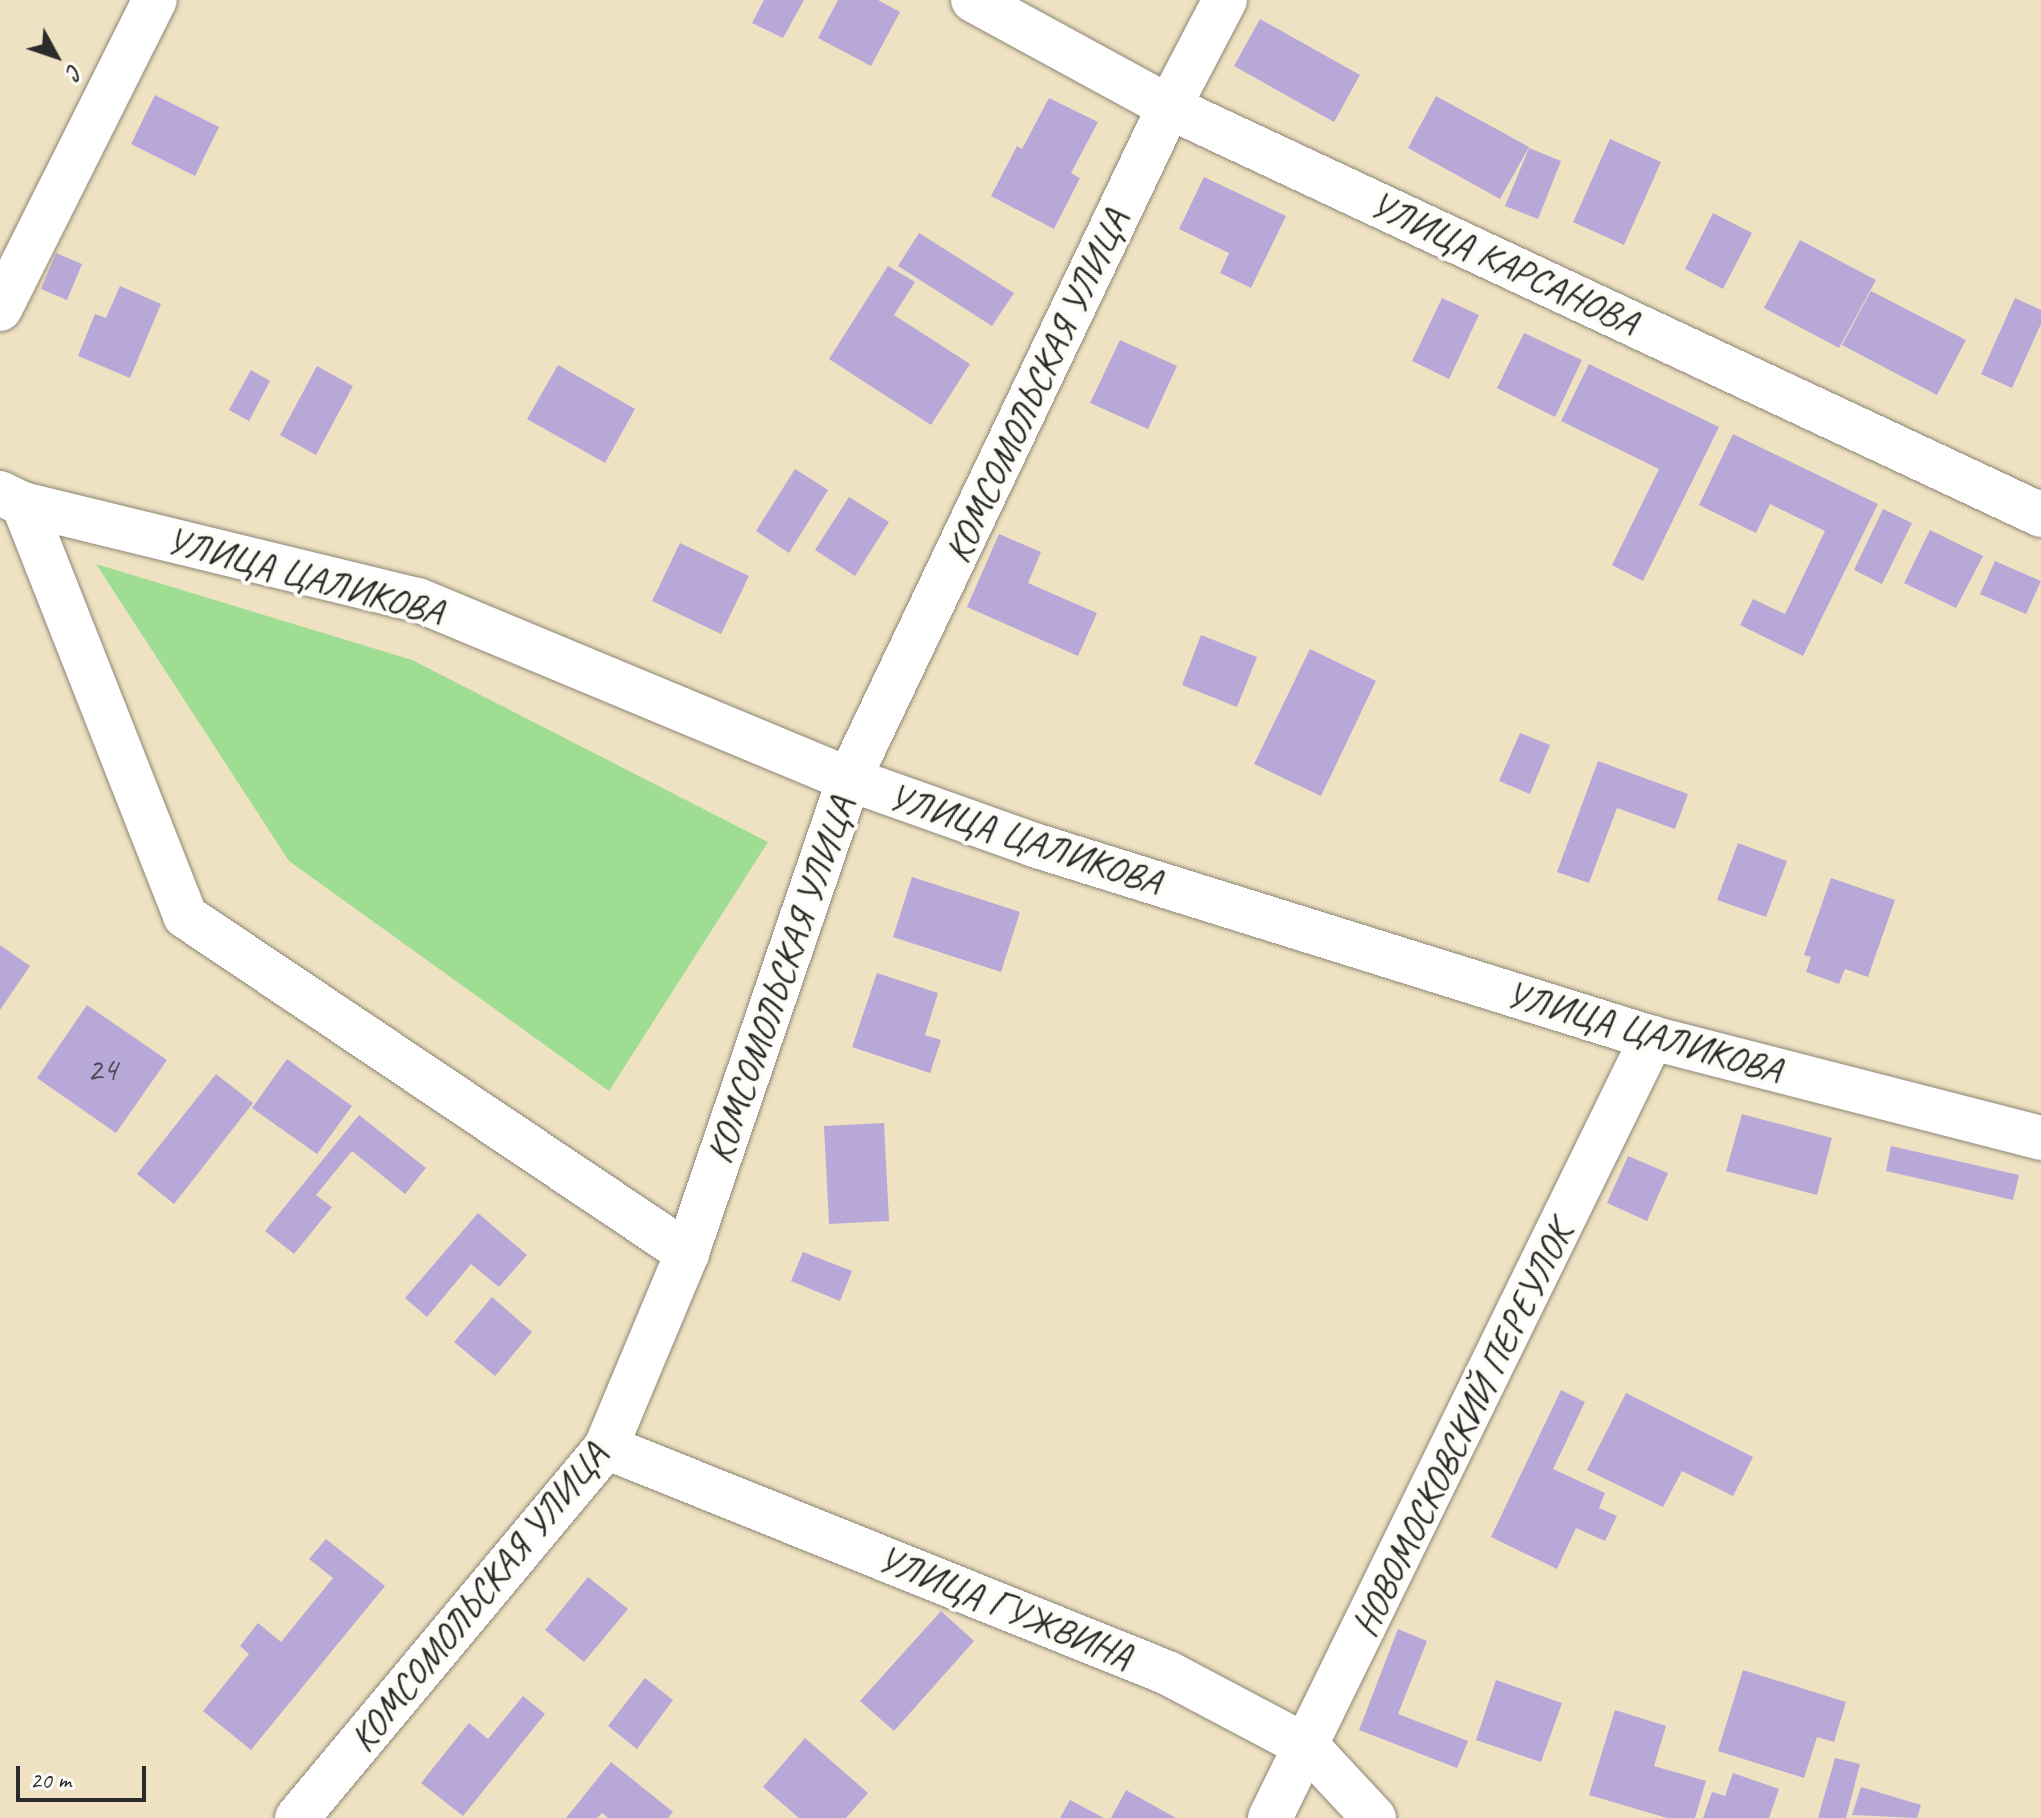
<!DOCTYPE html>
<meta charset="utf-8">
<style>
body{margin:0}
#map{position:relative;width:2041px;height:1818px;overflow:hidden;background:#efe2c2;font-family:Caveat,sans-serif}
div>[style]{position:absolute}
.green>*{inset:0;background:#9fdd92}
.building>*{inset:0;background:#b8a8d8}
.roads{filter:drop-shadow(0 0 2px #8d8676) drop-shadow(0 0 2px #8d8676)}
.minor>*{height:44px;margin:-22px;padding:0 22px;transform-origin:22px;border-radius:22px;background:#fff}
span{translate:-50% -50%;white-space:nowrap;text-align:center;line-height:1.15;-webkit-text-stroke:8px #fdfcf7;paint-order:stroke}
.number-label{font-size:34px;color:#4e4a56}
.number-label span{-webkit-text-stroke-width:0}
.street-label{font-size:38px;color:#2b2b2b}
.north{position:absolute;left:16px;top:16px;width:80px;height:80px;-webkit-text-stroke:6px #fdfcf7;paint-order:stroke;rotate:130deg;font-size:22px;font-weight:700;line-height:32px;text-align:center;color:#2b2b2b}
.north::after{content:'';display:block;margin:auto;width:28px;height:36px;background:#2b2b2b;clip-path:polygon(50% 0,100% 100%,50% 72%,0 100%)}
.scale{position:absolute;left:16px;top:1766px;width:130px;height:36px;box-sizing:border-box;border:4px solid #2b2b2b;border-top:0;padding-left:10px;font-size:24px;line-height:28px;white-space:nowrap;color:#2b2b2b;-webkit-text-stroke:6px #fdfcf7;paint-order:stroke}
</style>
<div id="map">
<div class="green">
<i style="clip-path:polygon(96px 564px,412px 660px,768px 842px,609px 1091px,289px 861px)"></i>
</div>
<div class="building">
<i style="clip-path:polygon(764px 0,804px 0,783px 38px,752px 23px)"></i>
<i style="clip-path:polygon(838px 0,878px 0,900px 12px,871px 66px,818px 38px)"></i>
<i style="clip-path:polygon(1260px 19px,1360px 75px,1334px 122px,1234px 66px)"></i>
<i style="clip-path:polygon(155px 95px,219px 127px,195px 176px,131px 144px)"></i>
<i style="clip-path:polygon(1436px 96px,1529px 147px,1500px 199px,1408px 148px)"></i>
<i style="clip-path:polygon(1049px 98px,1098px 122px,1071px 173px,1080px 178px,1054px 229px,991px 196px,1017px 146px,1022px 149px)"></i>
<i style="clip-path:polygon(1610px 139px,1661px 162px,1624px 245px,1573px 222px)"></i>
<i style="clip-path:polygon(1529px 148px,1561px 161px,1538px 219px,1505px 206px)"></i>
<i style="clip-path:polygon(1204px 177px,1286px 216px,1251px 288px,1220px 273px,1229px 253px,1179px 229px)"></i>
<i style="clip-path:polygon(1713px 213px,1752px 233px,1723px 289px,1685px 269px)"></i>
<i style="clip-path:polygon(919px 233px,1014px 293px,992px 326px,898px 266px)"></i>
<i style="clip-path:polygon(1800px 240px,1876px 280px,1839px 348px,1764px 308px)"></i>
<i style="clip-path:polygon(56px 253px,82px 264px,67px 300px,41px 289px)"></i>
<i style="clip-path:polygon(888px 266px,915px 282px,894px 315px,970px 364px,931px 425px,829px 359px)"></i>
<i style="clip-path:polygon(120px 286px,161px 304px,130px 378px,78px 356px,95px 314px,106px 318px)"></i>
<i style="clip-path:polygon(1871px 291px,1966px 340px,1937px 395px,1842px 345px)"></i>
<i style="clip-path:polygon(1442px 298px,1479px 315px,1449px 379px,1412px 361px)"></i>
<i style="clip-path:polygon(2015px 298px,2041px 310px,2041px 324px,2012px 388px,1981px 374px)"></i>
<i style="clip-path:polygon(1524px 333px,1582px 360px,1555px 417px,1497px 388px)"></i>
<i style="clip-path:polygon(1120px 340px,1177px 366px,1148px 429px,1090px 403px)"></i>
<i style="clip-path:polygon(1589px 364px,1719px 427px,1643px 581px,1612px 565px,1659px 469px,1561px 421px)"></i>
<i style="clip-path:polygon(558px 365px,635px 409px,605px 463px,527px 419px)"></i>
<i style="clip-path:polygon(317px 366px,353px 386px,316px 455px,280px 435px)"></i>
<i style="clip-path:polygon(251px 370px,270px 381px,249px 421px,229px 410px)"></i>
<i style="clip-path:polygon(1733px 434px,1878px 504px,1803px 656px,1740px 625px,1753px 599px,1785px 614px,1825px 531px,1770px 504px,1756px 533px,1699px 505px)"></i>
<i style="clip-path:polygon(795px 469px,828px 490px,789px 553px,756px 531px)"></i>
<i style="clip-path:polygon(849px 497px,889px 522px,855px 576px,815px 550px)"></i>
<i style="clip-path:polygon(1883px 509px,1912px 523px,1882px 584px,1854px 570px)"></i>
<i style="clip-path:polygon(1930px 530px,1983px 556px,1956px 608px,1904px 583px)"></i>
<i style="clip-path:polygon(999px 534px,1041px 552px,1028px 583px,1097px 613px,1078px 656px,967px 607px)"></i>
<i style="clip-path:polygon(680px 543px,749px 576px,721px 634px,652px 601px)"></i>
<i style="clip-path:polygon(1995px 561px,2041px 581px,2026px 614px,1980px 594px)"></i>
<i style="clip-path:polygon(1201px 635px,1257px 657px,1237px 707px,1182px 685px)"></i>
<i style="clip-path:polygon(1310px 649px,1376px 681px,1321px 796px,1254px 764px)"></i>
<i style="clip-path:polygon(1520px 733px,1550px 745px,1530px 794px,1499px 781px)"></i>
<i style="clip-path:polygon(1598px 761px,1688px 794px,1675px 829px,1617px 808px,1589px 883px,1557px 872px)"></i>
<i style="clip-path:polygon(1738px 843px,1787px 861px,1766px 917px,1717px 900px)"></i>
<i style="clip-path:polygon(912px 877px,1020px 912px,1001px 972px,893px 937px)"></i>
<i style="clip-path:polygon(1831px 878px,1895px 900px,1868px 977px,1845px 969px,1839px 984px,1806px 972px,1811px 957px,1804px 955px)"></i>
<i style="clip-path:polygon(0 945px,30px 966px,0 1010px)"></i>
<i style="clip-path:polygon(877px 973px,938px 993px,925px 1035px,941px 1040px,930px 1073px,852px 1047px)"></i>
<i style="clip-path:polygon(87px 1005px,167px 1060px,116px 1133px,37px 1078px)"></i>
<i style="clip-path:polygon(287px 1059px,352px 1106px,317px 1154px,252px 1108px)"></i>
<i style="clip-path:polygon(216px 1074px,253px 1103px,174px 1204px,137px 1174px)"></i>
<i style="clip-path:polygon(1742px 1114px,1832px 1138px,1817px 1195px,1726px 1171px)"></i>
<i style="clip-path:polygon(359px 1115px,426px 1168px,405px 1194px,352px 1151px,316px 1195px,332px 1207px,294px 1254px,265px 1231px)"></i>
<i style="clip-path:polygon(884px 1123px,889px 1221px,829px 1224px,824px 1126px)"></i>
<i style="clip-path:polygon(1891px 1146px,2019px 1175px,2013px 1200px,1886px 1171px)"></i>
<i style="clip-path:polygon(1628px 1156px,1668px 1173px,1647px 1221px,1607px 1203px)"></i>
<i style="clip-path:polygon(478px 1213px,527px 1255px,499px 1287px,471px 1264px,427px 1317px,405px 1298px)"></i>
<i style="clip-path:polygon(803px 1252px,852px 1271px,840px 1301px,791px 1281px)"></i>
<i style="clip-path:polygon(492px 1297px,532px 1332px,495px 1376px,454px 1342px)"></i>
<i style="clip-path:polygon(1561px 1390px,1585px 1402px,1553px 1469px,1605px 1493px,1599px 1508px,1617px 1516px,1605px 1541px,1576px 1528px,1557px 1569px,1491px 1537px)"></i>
<i style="clip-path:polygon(1626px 1393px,1753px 1457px,1733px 1496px,1682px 1471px,1663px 1507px,1587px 1470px)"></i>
<i style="clip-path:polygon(326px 1539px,385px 1586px,251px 1750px,203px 1711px,249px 1654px,240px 1646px,258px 1623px,281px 1642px,333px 1578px,309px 1559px)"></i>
<i style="clip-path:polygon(588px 1577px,628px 1609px,584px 1662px,545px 1630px)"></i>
<i style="clip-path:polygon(941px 1611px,974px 1641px,894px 1731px,860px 1701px)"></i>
<i style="clip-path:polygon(1398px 1629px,1427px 1641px,1398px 1714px,1468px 1741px,1457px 1768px,1359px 1730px)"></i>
<i style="clip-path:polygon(1743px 1670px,1846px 1702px,1834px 1742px,1817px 1737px,1804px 1778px,1718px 1751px)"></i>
<i style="clip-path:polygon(645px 1678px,673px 1700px,637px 1749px,608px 1726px)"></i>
<i style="clip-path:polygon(1496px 1680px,1562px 1703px,1541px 1762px,1476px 1740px)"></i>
<i style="clip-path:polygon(523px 1696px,545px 1714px,463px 1816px,421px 1783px,469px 1723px,488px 1739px)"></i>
<i style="clip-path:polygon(1615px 1710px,1666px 1726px,1654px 1766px,1706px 1781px,1695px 1818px,1667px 1818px,1589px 1795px)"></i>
<i style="clip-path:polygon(805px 1738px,868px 1793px,846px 1818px,799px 1818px,763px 1787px)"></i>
<i style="clip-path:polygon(1835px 1758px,1860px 1764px,1846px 1818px,1818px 1818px)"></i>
<i style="clip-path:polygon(611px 1762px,673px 1812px,668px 1818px,608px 1818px,602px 1813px,597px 1818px,566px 1818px)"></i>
<i style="clip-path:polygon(1733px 1773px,1779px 1789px,1769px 1818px,1703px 1818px,1712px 1792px,1725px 1796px)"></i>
<i style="clip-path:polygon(1861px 1787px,1921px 1805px,1917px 1818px,1852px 1815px)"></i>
<i style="clip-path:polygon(1126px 1790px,1176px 1818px,1111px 1818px)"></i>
<i style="clip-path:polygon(1070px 1800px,1104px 1818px,1060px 1818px)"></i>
</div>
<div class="roads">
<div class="minor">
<i style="left:973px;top:0;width:223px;rotate:28.6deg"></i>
<i style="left:1169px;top:107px;width:963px;rotate:25.07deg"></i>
<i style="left:0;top:309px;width:346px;rotate:-63.4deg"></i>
<i style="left:0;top:493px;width:25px;rotate:26deg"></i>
<i style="left:23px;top:504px;width:406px;rotate:13.7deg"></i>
<i style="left:418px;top:600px;width:467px;rotate:22.6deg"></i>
<i style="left:849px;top:779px;width:196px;rotate:19.6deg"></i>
<i style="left:1034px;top:845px;width:647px;rotate:17.34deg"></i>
<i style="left:1652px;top:1038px;width:402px;rotate:14.4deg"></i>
<i style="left:23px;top:504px;width:443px;rotate:68.5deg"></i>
<i style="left:185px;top:916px;width:605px;rotate:33.87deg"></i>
<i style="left:606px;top:1447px;width:606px;rotate:21.91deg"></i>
<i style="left:1168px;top:1673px;width:158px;rotate:27.9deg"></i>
<i style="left:1308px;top:1747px;width:97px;rotate:47.1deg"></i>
<i style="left:297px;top:1818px;width:483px;rotate:-50.2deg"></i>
<i style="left:606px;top:1447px;width:210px;rotate:-67.3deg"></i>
<i style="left:687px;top:1253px;width:501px;rotate:-71.13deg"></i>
<i style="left:849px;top:779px;width:744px;rotate:-64.54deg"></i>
<i style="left:1169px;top:107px;width:121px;rotate:-62.4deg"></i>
<i style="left:1270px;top:1818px;width:869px;rotate:-63.91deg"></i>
</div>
</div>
<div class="number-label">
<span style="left:102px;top:1069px">24</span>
</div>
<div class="street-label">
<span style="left:1504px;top:263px;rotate:25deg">УЛИЦА КАРСАНОВА</span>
<span style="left:1036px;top:386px;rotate:-65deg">КОМСОМОЛЬСКАЯ УЛИЦА</span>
<span style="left:305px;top:576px;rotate:15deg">УЛИЦА ЦАЛИКОВА</span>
<span style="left:1025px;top:839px;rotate:18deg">УЛИЦА ЦАЛИКОВА</span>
<span style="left:780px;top:980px;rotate:-71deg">КОМСОМОЛЬСКАЯ УЛИЦА</span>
<span style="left:1644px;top:1032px;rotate:16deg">УЛИЦА ЦАЛИКОВА</span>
<span style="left:1462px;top:1429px;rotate:-64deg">НОВОМОСКОВСКИЙ ПЕРЕУЛОК</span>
<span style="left:478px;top:1597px;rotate:-51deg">КОМСОМОЛЬСКАЯ УЛИЦА</span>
<span style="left:1005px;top:1607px;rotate:22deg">УЛИЦА ГУЖВИНА</span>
</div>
<div class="north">С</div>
<div class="scale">20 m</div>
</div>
